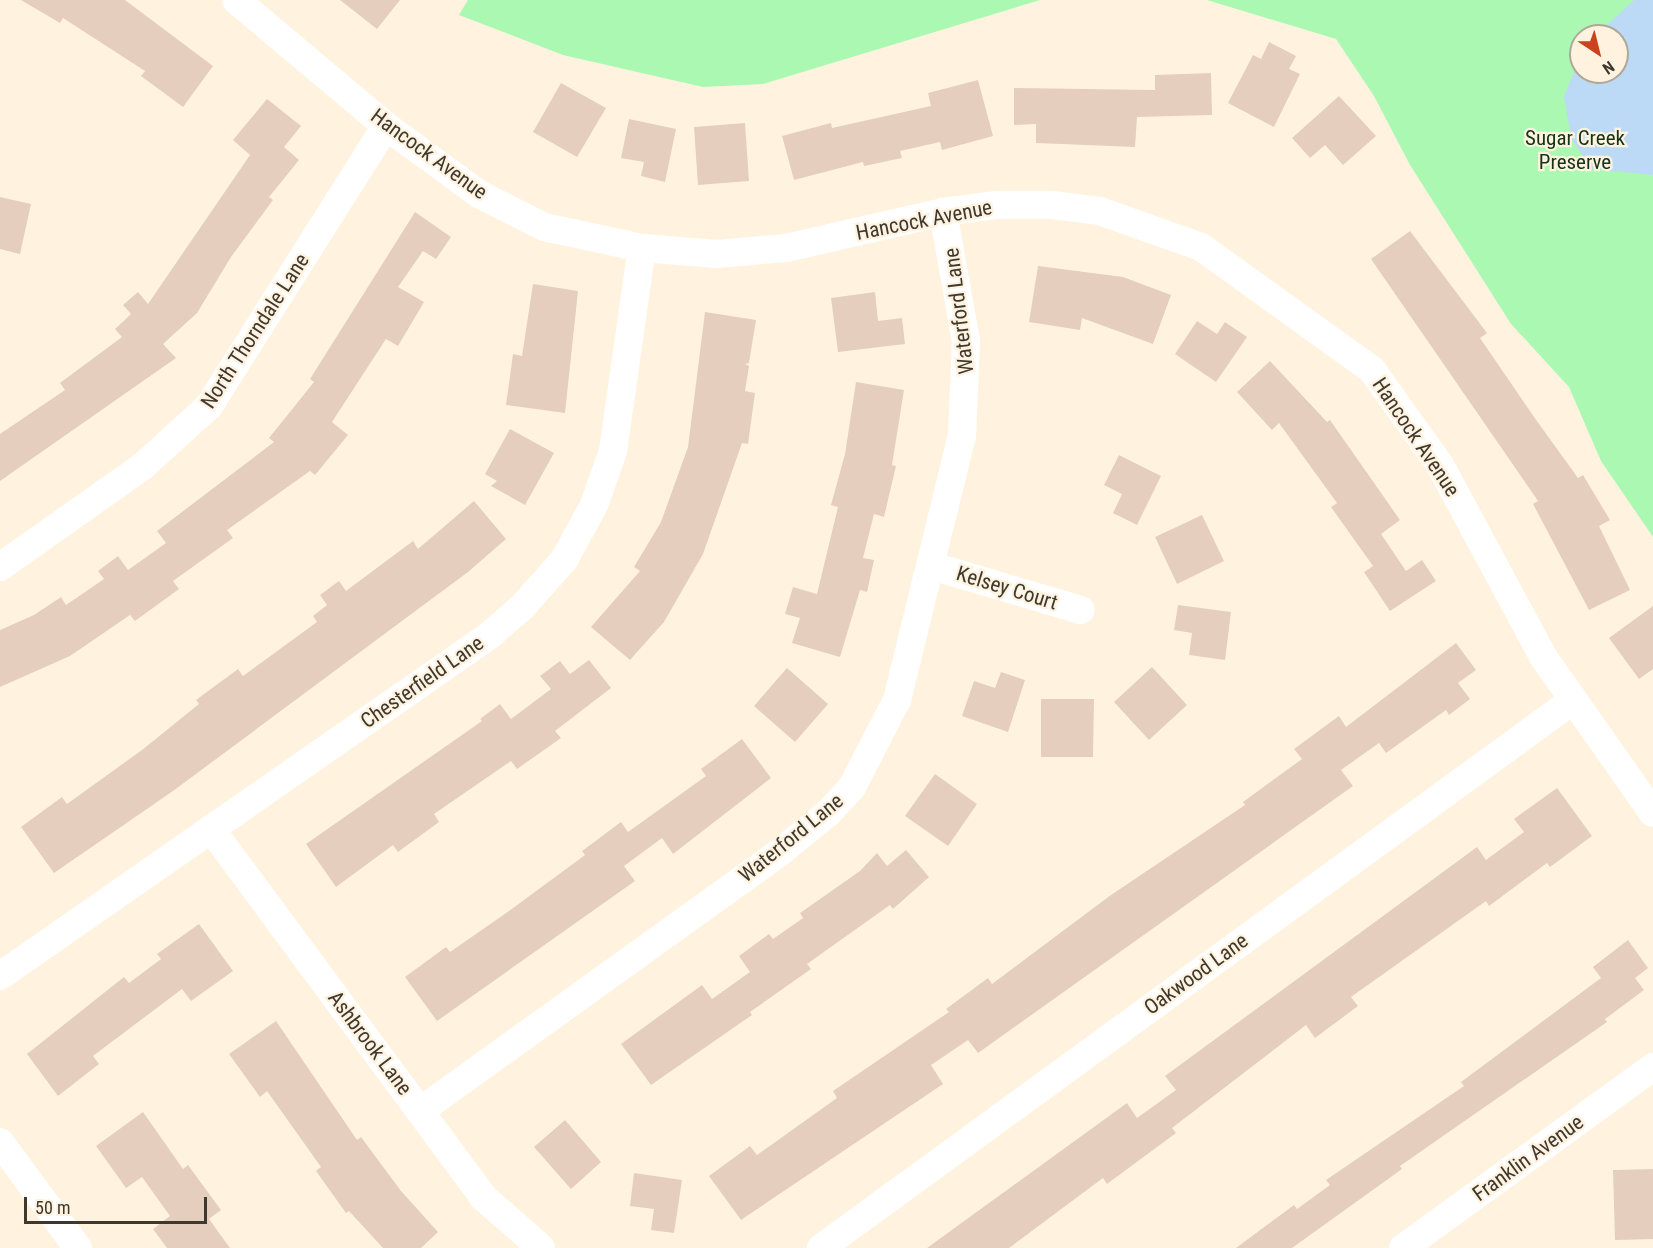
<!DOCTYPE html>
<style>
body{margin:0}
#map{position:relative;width:1653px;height:1248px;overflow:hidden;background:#fff3e0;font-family:"Roboto Condensed",sans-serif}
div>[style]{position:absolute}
.green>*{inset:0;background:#aaf8b2}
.water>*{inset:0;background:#bcdaf6}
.building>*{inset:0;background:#e5cebd}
.street>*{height:28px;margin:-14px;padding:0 14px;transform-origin:14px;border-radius:14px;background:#fff}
span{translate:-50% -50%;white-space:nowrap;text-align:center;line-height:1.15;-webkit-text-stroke:4.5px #fff3e0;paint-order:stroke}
.park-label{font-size:21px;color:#133418}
.street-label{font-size:21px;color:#3e382f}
.north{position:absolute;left:1569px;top:24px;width:60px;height:60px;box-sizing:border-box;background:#fff3e0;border:2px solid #b2a899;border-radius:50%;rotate:145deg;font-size:16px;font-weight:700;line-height:24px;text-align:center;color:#3e382f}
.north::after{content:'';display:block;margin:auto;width:21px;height:27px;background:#cb421f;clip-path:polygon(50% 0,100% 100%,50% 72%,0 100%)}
.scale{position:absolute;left:24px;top:1197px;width:183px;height:27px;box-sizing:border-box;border:3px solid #3e382f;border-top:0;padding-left:8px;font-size:18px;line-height:21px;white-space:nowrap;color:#3e382f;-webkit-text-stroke:4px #fff3e0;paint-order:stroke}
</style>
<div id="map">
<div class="green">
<i style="clip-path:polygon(468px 0,1040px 0,763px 84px,703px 87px,563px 55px,459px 15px)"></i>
<i style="clip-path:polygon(evenodd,1207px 0,1653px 0,1653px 537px,1601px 461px,1569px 387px,1511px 324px,1410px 165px,1374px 96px,1336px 39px,1207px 0,1581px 36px,1617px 36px,1617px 72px,1581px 72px,1581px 36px)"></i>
</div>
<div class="water">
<i style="clip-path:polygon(1634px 0,1653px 0,1653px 175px,1591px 169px,1571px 138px,1564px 96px,1581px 55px,1581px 72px,1617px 72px,1617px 36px,1595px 36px)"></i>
</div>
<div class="building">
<i style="clip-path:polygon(21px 0,125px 0,213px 66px,183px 107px,141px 76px,145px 71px,63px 18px,60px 23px)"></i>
<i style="clip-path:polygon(340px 0,400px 0,377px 29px)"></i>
<i style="clip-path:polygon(1269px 42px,1296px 56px,1289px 69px,1300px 74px,1274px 127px,1228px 103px,1253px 55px,1261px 59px)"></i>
<i style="clip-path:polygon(1211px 73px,1212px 115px,1137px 117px,1135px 147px,1036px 143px,1036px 124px,1014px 125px,1014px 88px,1155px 90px,1155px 75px)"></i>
<i style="clip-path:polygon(978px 80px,993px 136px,942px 150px,940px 142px,900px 151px,902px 158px,864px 166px,863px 162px,794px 180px,782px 136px,831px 123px,832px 128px,931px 106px,928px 93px)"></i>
<i style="clip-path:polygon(561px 83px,606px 108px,577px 157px,533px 132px)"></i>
<i style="clip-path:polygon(1339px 96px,1376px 136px,1343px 165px,1325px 145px,1310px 158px,1292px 138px)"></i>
<i style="clip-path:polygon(267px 99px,301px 126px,284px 147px,299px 160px,269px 197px,273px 200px,231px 257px,197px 313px,163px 344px,176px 358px,0 481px,0 434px,65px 390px,60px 383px,122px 337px,115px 329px,131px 314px,123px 305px,138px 292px,148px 304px,250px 155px,233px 140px)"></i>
<i style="clip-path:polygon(629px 119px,676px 129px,665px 182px,641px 176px,644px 162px,621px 158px)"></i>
<i style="clip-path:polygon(745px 123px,749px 181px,698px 185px,694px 127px)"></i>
<i style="clip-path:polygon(0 197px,31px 204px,20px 254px,0 249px)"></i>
<i style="clip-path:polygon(415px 212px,451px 237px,436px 259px,423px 251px,398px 287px,424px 302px,398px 346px,386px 339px,332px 422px,348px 435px,315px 475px,310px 471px,227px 530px,233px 538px,173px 581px,179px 589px,135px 621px,130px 615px,70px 656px,0 687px,0 630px,34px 615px,61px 597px,66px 605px,104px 579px,98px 571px,118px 556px,128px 570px,166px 543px,157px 531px,274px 442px,269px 438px,314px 382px,310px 379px)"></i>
<i style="clip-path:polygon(1410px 231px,1487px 333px,1480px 338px,1534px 417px,1578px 478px,1583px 475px,1610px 520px,1599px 526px,1630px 590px,1589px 610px,1533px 504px,1538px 501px,1371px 259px)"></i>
<i style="clip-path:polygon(1038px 266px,1123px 277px,1171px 295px,1153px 344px,1082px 318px,1080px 330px,1029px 322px)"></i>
<i style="clip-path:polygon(533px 284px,578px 291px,565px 413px,506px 405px,513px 354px,522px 356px)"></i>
<i style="clip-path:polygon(875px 292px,878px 321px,902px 318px,905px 344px,838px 352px,831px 298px)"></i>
<i style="clip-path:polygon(705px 312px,756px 320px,749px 363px,745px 364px,749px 366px,745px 391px,755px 393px,748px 444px,742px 443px,703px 554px,664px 622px,630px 660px,591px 627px,640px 571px,634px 567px,661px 522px,688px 447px)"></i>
<i style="clip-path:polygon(1197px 321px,1217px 334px,1225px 322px,1247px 337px,1216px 382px,1175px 354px)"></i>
<i style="clip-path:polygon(1270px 361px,1327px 422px,1330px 420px,1400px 520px,1381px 534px,1406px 571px,1422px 560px,1436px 581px,1390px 611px,1364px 572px,1373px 566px,1331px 507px,1337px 503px,1279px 423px,1272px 430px,1237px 392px)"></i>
<i style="clip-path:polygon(856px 382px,904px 390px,892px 465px,896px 466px,884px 517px,874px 514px,863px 558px,874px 560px,867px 592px,860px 590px,840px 657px,792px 643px,800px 618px,785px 614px,793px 587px,817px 594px,838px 507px,831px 505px,845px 454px)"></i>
<i style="clip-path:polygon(510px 429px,554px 453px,525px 505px,491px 486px,497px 481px,485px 474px)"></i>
<i style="clip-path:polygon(1119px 455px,1161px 476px,1137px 525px,1113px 513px,1122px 494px,1104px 485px)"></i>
<i style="clip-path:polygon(474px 501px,506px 539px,468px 572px,173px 791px,54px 873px,21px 827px,62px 797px,67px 804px,142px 750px,199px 704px,196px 700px,238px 669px,243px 676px,317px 622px,313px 616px,327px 605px,320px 595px,339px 581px,346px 591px,413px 541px,418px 549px)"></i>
<i style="clip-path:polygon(1202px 515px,1224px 561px,1177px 584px,1155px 537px)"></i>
<i style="clip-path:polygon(1178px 605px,1231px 612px,1225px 660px,1189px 655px,1192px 633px,1174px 630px)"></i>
<i style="clip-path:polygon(1653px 606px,1653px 669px,1639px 679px,1609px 638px)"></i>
<i style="clip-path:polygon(1456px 643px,1476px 670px,1458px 683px,1470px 699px,1449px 715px,1446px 710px,1386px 753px,1379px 743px,1341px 770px,1353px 786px,978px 1053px,968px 1040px,931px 1065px,943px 1084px,741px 1220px,709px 1176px,750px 1146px,757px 1155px,837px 1098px,833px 1091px,949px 1012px,946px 1009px,988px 978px,992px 984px,1111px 895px,1245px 805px,1243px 802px,1302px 759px,1294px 749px,1339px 716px,1346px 727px)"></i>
<i style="clip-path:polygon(589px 660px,611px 688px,555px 731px,561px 738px,517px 769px,511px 761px,434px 814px,439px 822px,398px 852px,393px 845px,336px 887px,306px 844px,482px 721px,480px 719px,500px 704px,511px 719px,551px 689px,540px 676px,560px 661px,570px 674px)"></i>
<i style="clip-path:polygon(1152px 667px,1187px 705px,1149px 740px,1114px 702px)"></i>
<i style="clip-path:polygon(787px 668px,828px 704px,795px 742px,754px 706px)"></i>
<i style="clip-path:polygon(1001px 672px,1025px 680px,1008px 732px,962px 716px,974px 681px,995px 688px)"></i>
<i style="clip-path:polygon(1041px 699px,1094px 699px,1093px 757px,1041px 757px)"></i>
<i style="clip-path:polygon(742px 739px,771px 778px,673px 854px,662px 838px,624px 866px,635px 881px,437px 1021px,405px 977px,446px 947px,450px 952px,509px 911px,585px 855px,582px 851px,621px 822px,628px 832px,706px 776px,701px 769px)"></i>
<i style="clip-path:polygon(935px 774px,977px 804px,948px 846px,905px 816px)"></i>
<i style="clip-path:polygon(1557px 788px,1592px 836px,1550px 867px,1547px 863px,1489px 906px,1486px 901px,1351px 997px,1358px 1006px,1315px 1038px,1306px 1025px,1172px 1128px,1176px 1133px,1107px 1184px,1103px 1178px,1009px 1248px,927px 1248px,1127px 1103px,1137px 1118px,1176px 1090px,1165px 1076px,1477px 847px,1486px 860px,1524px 832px,1514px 819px)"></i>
<i style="clip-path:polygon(906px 850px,929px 877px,893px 909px,890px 905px,807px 964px,811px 969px,750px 1012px,752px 1015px,651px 1085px,621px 1044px,702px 985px,712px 999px,750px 972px,739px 956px,769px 934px,773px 939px,803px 918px,800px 913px,860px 871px,877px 853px,887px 866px)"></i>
<i style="clip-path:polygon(199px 924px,233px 971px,191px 1001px,182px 989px,93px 1056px,99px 1064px,58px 1096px,27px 1054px,124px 977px,129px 983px,161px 959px,157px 954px)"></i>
<i style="clip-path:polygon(1628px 940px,1648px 968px,1635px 978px,1644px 990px,1605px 1019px,1607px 1022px,1400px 1166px,1402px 1169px,1292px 1248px,1236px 1248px,1294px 1205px,1297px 1209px,1330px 1185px,1326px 1180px,1464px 1086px,1461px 1082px,1601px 978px,1593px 967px)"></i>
<i style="clip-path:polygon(276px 1021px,357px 1140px,361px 1137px,401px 1191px,438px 1232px,421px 1248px,383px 1248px,349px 1211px,346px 1213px,316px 1171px,321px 1167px,267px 1091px,260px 1097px,229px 1054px)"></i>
<i style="clip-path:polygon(143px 1112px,183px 1169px,188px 1165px,221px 1210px,209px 1219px,230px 1248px,167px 1248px,153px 1229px,170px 1216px,142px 1177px,126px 1188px,96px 1146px)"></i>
<i style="clip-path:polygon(565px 1120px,601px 1162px,571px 1189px,534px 1147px)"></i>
<i style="clip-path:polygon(1653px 1169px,1653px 1239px,1615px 1240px,1613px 1170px)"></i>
<i style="clip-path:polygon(634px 1173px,682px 1180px,674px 1233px,651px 1230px,654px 1209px,630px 1206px)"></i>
</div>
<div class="street">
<i style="left:236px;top:0;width:196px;rotate:40deg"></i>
<i style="left:386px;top:126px;width:115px;rotate:36.2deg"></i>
<i style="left:479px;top:194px;width:73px;rotate:26.9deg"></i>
<i style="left:544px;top:227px;width:100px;rotate:12.1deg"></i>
<i style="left:642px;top:248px;width:75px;rotate:4.6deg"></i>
<i style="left:717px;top:254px;width:69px;rotate:-5deg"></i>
<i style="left:786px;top:248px;width:161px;rotate:-12.9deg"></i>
<i style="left:943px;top:212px;width:53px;rotate:-7.5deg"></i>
<i style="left:996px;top:205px;width:56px"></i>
<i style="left:1052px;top:205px;width:48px;rotate:7.1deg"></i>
<i style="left:1100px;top:211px;width:107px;rotate:19.6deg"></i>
<i style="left:1201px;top:247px;width:211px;rotate:35.7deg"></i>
<i style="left:1372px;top:370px;width:117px;rotate:54.4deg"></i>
<i style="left:1440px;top:465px;width:219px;rotate:61.7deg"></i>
<i style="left:1544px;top:658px;width:189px;rotate:54.9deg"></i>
<i style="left:932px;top:566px;width:155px;rotate:16.5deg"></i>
<i style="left:0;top:567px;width:175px;rotate:-35.2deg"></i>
<i style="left:143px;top:466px;width:89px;rotate:-42.3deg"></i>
<i style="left:209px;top:406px;width:331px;rotate:-57.7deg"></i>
<i style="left:211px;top:829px;width:458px;rotate:53.5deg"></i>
<i style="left:483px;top:1197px;width:77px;rotate:41.3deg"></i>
<i style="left:0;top:976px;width:597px;rotate:-34.83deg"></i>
<i style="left:490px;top:635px;width:43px;rotate:-41.2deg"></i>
<i style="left:522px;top:607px;width:63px;rotate:-48.2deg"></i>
<i style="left:564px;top:560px;width:63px;rotate:-61.4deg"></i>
<i style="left:594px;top:505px;width:57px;rotate:-70.6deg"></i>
<i style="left:613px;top:451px;width:205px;rotate:-81.9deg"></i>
<i style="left:420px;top:1111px;width:443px;rotate:-35.7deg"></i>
<i style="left:780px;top:852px;width:62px;rotate:-39.1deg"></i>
<i style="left:828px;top:813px;width:35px;rotate:-47deg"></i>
<i style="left:852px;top:787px;width:98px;rotate:-62.7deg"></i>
<i style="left:897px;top:700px;width:272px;rotate:-76.2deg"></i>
<i style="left:962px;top:436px;width:95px;rotate:-87.6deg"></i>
<i style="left:966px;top:341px;width:131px;rotate:-100.1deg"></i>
<i style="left:0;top:1142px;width:132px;rotate:53.7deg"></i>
<i style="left:821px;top:1248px;width:929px;rotate:-36.07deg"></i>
<i style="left:1403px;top:1248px;width:309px;rotate:-35.9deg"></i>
</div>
<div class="park-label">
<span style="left:1575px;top:150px">Sugar Creek<br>Preserve</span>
</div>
<div class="street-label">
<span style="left:429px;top:154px;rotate:36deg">Hancock Avenue</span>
<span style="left:924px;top:220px;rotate:-11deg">Hancock Avenue</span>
<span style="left:959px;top:311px;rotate:-97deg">Waterford Lane</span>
<span style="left:255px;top:331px;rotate:-57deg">North Thorndale Lane</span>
<span style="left:1416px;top:437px;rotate:56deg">Hancock Avenue</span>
<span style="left:1007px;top:588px;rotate:17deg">Kelsey Court</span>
<span style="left:422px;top:682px;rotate:-35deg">Chesterfield Lane</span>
<span style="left:791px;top:838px;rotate:-39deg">Waterford Lane</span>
<span style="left:1196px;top:974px;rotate:-36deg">Oakwood Lane</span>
<span style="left:370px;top:1043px;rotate:53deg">Ashbrook Lane</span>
<span style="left:1528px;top:1158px;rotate:-36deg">Franklin Avenue</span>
</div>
<div class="north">N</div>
<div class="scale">50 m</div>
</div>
